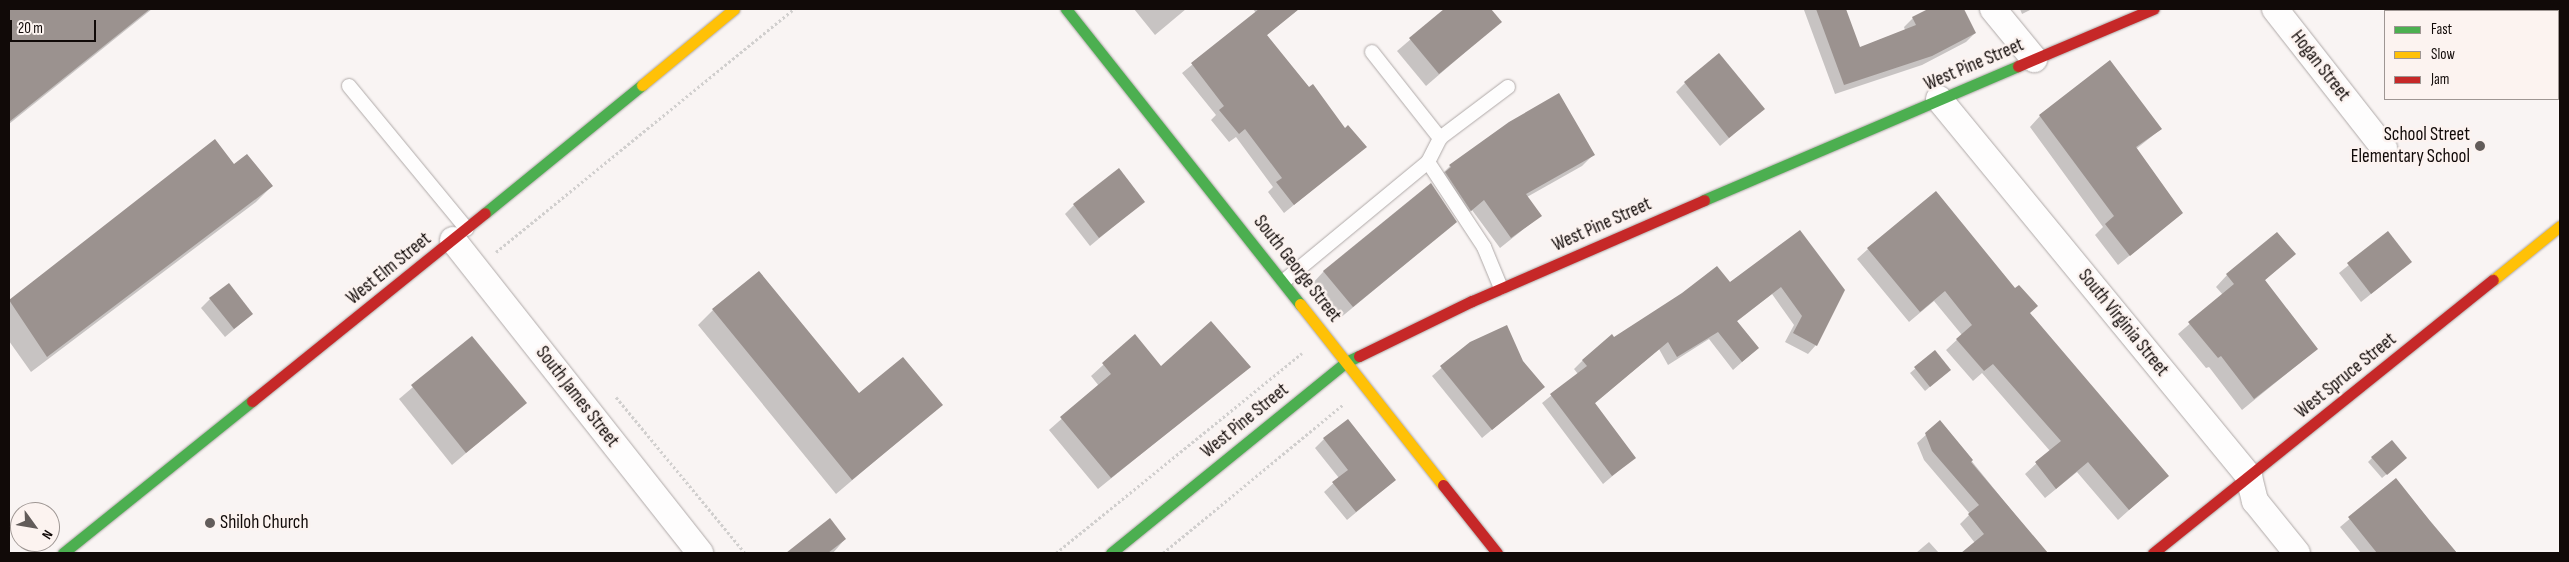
<!DOCTYPE html>
<style>
body{margin:0}
#map{position:relative;width:2569px;height:562px;overflow:hidden;background:#f9f4f3;font-family:"Sofia Sans Condensed",sans-serif}
div>[style]{position:absolute}
.shadow>*{inset:0;background:#0003}
.building>*{inset:0;background:#9b928f}
.path>*{height:3px;margin-top:-1.5px;transform-origin:0;background:repeating-linear-gradient(90deg,#d1cfce 0 2.5px,transparent 0 5px)}
.roads{filter:drop-shadow(0 0 1px #afa9a8) drop-shadow(0 0 1px #afa9a8)}
.lane>*{height:14px;margin:-7px;padding:0 7px;transform-origin:7px;border-radius:7px;background:#fefdfd}
.street>*{height:26px;margin:-13px;padding:0 13px;transform-origin:13px;border-radius:13px;background:#fefdfd}
.fast>*{height:11px;margin:-5.5px;padding:0 5.5px;transform-origin:5.5px;border-radius:5.5px;background:#4caf50}
.slow>*{height:11px;margin:-5.5px;padding:0 5.5px;transform-origin:5.5px;border-radius:5.5px;background:#ffc107}
.jam>*{height:11px;margin:-5.5px;padding:0 5.5px;transform-origin:5.5px;border-radius:5.5px;background:#c62828}
.dots>*{width:14px;height:14px;translate:-50% -50%;box-sizing:border-box;border:2px solid #fcf3f0;border-radius:50%}
span{translate:-50% -50%;white-space:nowrap;text-align:center;line-height:1.15;-webkit-text-stroke:5px #fcf3f0;paint-order:stroke}
.street-label{font-size:19px;color:#110a08}
.poi-label{font-size:19px;color:#110a08}
.right{translate:-100% -50%;text-align:right}
.left{translate:0 -50%;text-align:left}
.frame{position:absolute;inset:0;border:10px solid #110a08;pointer-events:none}
.legend{position:absolute;left:2384px;top:10px;width:175px;height:90px;box-sizing:border-box;background:#fcf3f0;border:1px solid #9e9693;margin:0;padding:6px 9px;list-style:none;font-size:15px;color:#110a08}
.legend li{display:flex;align-items:center;gap:10px;height:25px}
.legend b{width:25px;border:1px solid #9e9693}
.north{position:absolute;left:10px;top:502px;width:50px;height:50px;box-sizing:border-box;background:#fcf3f0;border:1px solid #9e9693;border-radius:50%;rotate:122deg;font-size:14px;font-weight:700;line-height:20px;text-align:center;color:#110a08}
.north::after{content:'';display:block;margin:auto;width:18px;height:22px;background:#625c5a;clip-path:polygon(50% 0,100% 100%,50% 72%,0 100%)}
.scale{position:absolute;left:10px;top:20px;width:86px;height:22px;box-sizing:border-box;border:2px solid #110a08;border-top:0;padding-left:6px;font-size:15px;line-height:18px;white-space:nowrap;color:#110a08;-webkit-text-stroke:4px #fcf3f0;paint-order:stroke}
</style>
<div id="map">
<div class="shadow">
<i style="clip-path:polygon(9px 9px,152px 9px,9px 124px)"></i>
<i style="clip-path:polygon(1134px 9px,1186px 9px,1155px 35px)"></i>
<i style="clip-path:polygon(1253px 9px,1299px 9px,1266px 36px,1345px 130px,1365px 147px,1284px 213px,1268px 192px,1273px 187px,1236px 137px,1229px 142px,1211px 120px,1216px 115px,1182px 73px,1256px 13px)"></i>
<i style="clip-path:polygon(1446px 9px,1490px 9px,1500px 22px,1426px 86px,1397px 51px)"></i>
<i style="clip-path:polygon(1844px 9px,1859px 48px,1905px 30px,1904px 27px,1913px 18px,1930px 9px,1963px 9px,1975px 33px,1966px 42px,1922px 65px,1835px 94px,1804px 10px)"></i>
<i style="clip-path:polygon(2020px 9px,2032px 9px,2022px 14px)"></i>
<i style="clip-path:polygon(1685px 83px,1763px 109px,1720px 146px,1676px 92px)"></i>
<i style="clip-path:polygon(2040px 116px,2161px 129px,2136px 149px,2182px 213px,2118px 265px,2095px 235px,2103px 227px,2030px 127px)"></i>
<i style="clip-path:polygon(214px 141px,234px 166px,272px 186px,256px 202px,31px 372px,9px 341px,9px 302px)"></i>
<i style="clip-path:polygon(1593px 155px,1582px 166px,1527px 197px,1540px 216px,1500px 248px,1472px 210px,1459px 221px,1439px 177px,1450px 166px)"></i>
<i style="clip-path:polygon(1143px 202px,1090px 246px,1065px 214px,1074px 205px)"></i>
<i style="clip-path:polygon(1456px 222px,1339px 319px,1312px 284px,1324px 271px)"></i>
<i style="clip-path:polygon(1800px 232px,1816px 345px,1808px 354px,1785px 342px,1794px 325px,1772px 294px,1736px 322px,1758px 348px,1733px 370px,1709px 339px,1668px 365px,1659px 349px,1594px 404px,1634px 458px,1603px 484px,1542px 403px,1578px 374px,1574px 369px,1583px 360px,1614px 338px,1730px 284px)"></i>
<i style="clip-path:polygon(2388px 233px,2411px 262px,2361px 302px,2339px 273px)"></i>
<i style="clip-path:polygon(1868px 249px,2029px 314px,2167px 476px,2118px 520px,2077px 472px,2045px 498px,2025px 474px,2050px 451px,1982px 373px,1973px 381px,1946px 350px,1962px 335px,1934px 301px,1909px 322px,1857px 259px)"></i>
<i style="clip-path:polygon(2294px 254px,2264px 281px,2317px 349px,2242px 410px,2209px 367px,2206px 368px,2178px 334px,2223px 295px,2216px 287px,2227px 275px)"></i>
<i style="clip-path:polygon(210px 299px,252px 314px,225px 337px,201px 308px)"></i>
<i style="clip-path:polygon(713px 310px,859px 395px,941px 405px,836px 494px,698px 325px)"></i>
<i style="clip-path:polygon(1135px 336px,1161px 367px,1249px 367px,1098px 489px,1049px 430px,1099px 386px,1091px 376px)"></i>
<i style="clip-path:polygon(472px 337px,525px 403px,452px 465px,399px 399px)"></i>
<i style="clip-path:polygon(1471px 343px,1522px 361px,1543px 387px,1482px 438px,1432px 376px)"></i>
<i style="clip-path:polygon(1935px 352px,1945px 374px,1925px 391px,1910px 373px)"></i>
<i style="clip-path:polygon(1940px 422px,2042px 548px,2036px 553px,1972px 553px,1969px 550px,1975px 543px,1960px 524px,1970px 514px,1924px 460px,1917px 443px)"></i>
<i style="clip-path:polygon(1324px 439px,1395px 480px,1347px 520px,1324px 492px,1339px 478px,1315px 448px)"></i>
<i style="clip-path:polygon(2372px 458px,2401px 462px,2382px 478px,2368px 462px)"></i>
<i style="clip-path:polygon(2396px 480px,2457px 553px,2361px 553px,2340px 527px)"></i>
<i style="clip-path:polygon(830px 520px,845px 539px,833px 553px,788px 553px)"></i>
<i style="clip-path:polygon(1929px 542px,1939px 553px,1916px 553px)"></i>
</div>
<div class="building">
<i style="clip-path:polygon(9px 9px,150px 9px,9px 122px)"></i>
<i style="clip-path:polygon(1259px 9px,1299px 9px,1267px 35px,1309px 87px,1313px 84px,1345px 128px,1348px 125px,1367px 147px,1294px 205px,1276px 182px,1282px 178px,1245px 129px,1239px 134px,1219px 110px,1224px 106px,1191px 63px)"></i>
<i style="clip-path:polygon(1444px 9px,1491px 9px,1502px 22px,1439px 74px,1409px 38px)"></i>
<i style="clip-path:polygon(1816px 9px,1846px 9px,1860px 47px,1916px 25px,1912px 17px,1928px 9px,1964px 9px,1976px 33px,1932px 56px,1844px 85px)"></i>
<i style="clip-path:polygon(1719px 53px,1765px 109px,1729px 138px,1684px 82px)"></i>
<i style="clip-path:polygon(2110px 60px,2162px 129px,2136px 147px,2183px 213px,2130px 256px,2105px 224px,2114px 216px,2039px 115px)"></i>
<i style="clip-path:polygon(1559px 93px,1595px 155px,1526px 194px,1542px 216px,1511px 238px,1484px 200px,1471px 211px,1445px 172px,1451px 167px,1449px 165px,1509px 122px)"></i>
<i style="clip-path:polygon(215px 139px,234px 164px,247px 154px,273px 186px,47px 357px,9px 300px)"></i>
<i style="clip-path:polygon(1119px 168px,1145px 202px,1099px 238px,1073px 204px)"></i>
<i style="clip-path:polygon(1431px 183px,1457px 222px,1353px 307px,1323px 271px)"></i>
<i style="clip-path:polygon(1936px 191px,2015px 288px,2019px 285px,2038px 306px,2030px 313px,2169px 476px,2129px 510px,2088px 462px,2056px 489px,2035px 462px,2061px 441px,1993px 364px,1984px 371px,1956px 339px,1972px 325px,1945px 291px,1920px 312px,1867px 248px)"></i>
<i style="clip-path:polygon(1800px 230px,1845px 290px,1817px 346px,1793px 333px,1802px 316px,1781px 287px,1737px 321px,1759px 348px,1742px 362px,1718px 332px,1677px 357px,1668px 342px,1595px 403px,1636px 458px,1612px 476px,1550px 394px,1587px 366px,1582px 360px,1612px 334px,1614px 337px,1682px 293px,1717px 266px,1730px 282px)"></i>
<i style="clip-path:polygon(2388px 231px,2412px 262px,2371px 294px,2347px 263px)"></i>
<i style="clip-path:polygon(2277px 232px,2296px 254px,2265px 280px,2318px 349px,2254px 399px,2221px 356px,2218px 358px,2188px 322px,2234px 284px,2226px 274px)"></i>
<i style="clip-path:polygon(759px 271px,859px 393px,903px 357px,943px 405px,852px 480px,712px 309px)"></i>
<i style="clip-path:polygon(229px 283px,253px 314px,234px 329px,209px 298px)"></i>
<i style="clip-path:polygon(1211px 321px,1251px 367px,1111px 478px,1060px 417px,1111px 374px,1102px 363px,1135px 334px,1161px 366px)"></i>
<i style="clip-path:polygon(1507px 325px,1523px 361px,1545px 387px,1492px 430px,1440px 366px,1470px 342px)"></i>
<i style="clip-path:polygon(472px 336px,527px 403px,466px 453px,411px 385px)"></i>
<i style="clip-path:polygon(1935px 350px,1951px 370px,1930px 387px,1914px 367px)"></i>
<i style="clip-path:polygon(1348px 419px,1396px 480px,1356px 512px,1332px 482px,1348px 470px,1323px 438px)"></i>
<i style="clip-path:polygon(1940px 420px,1973px 460px,1971px 462px,2048px 553px,1961px 553px,1984px 534px,1968px 514px,1979px 505px,1932px 451px,1925px 433px)"></i>
<i style="clip-path:polygon(2392px 440px,2407px 458px,2387px 475px,2371px 457px)"></i>
<i style="clip-path:polygon(2396px 478px,2430px 521px,2457px 553px,2377px 553px,2348px 517px)"></i>
<i style="clip-path:polygon(830px 518px,846px 539px,828px 553px,786px 553px)"></i>
</div>
<div class="path">
<i style="left:496px;top:252px;width:385px;rotate:-39.2deg"></i>
<i style="left:616px;top:397px;width:202px;rotate:50.4deg"></i>
<i style="left:1056px;top:553px;width:317px;rotate:-39.1deg"></i>
<i style="left:1163px;top:553px;width:234px;rotate:-39.5deg"></i>
</div>
<div class="roads">
<div class="lane">
<i style="left:1372px;top:52px;width:110px;rotate:51.7deg"></i>
<i style="left:349px;top:86px;width:185px;rotate:50.5deg"></i>
<i style="left:1428px;top:162px;width:102px;rotate:56.6deg"></i>
<i style="left:1484px;top:247px;width:44px;rotate:67.5deg"></i>
<i style="left:1284px;top:281px;width:187px;rotate:-39.6deg"></i>
<i style="left:1428px;top:162px;width:27px;rotate:-63deg"></i>
<i style="left:1440px;top:138px;width:85px;rotate:-36.9deg"></i>
</div>
<div class="street">
<i style="left:1993px;top:9px;width:65px;rotate:50.6deg"></i>
<i style="left:2275px;top:9px;width:177px;rotate:51.9deg"></i>
<i style="left:1939px;top:99px;width:489px;rotate:50.6deg"></i>
<i style="left:2249px;top:477px;width:25px;rotate:76deg"></i>
<i style="left:2255px;top:501px;width:67px;rotate:51.1deg"></i>
<i style="left:453px;top:240px;width:399px;rotate:51.7deg"></i>
</div>
<div class="fast">
<i style="left:1066px;top:9px;width:377px;rotate:51.6deg"></i>
<i style="left:1704px;top:200px;width:341px;rotate:-23.1deg"></i>
<i style="left:485px;top:213px;width:203px;rotate:-39.2deg"></i>
<i style="left:63px;top:553px;width:243px;rotate:-38.8deg"></i>
<i style="left:1111px;top:553px;width:303px;rotate:-39.1deg"></i>
<i style="left:1346px;top:362px;width:14px;rotate:-25deg"></i>
</div>
<div class="slow">
<i style="left:642px;top:85px;width:119px;rotate:-39.6deg"></i>
<i style="left:2493px;top:280px;width:86px;rotate:-38.9deg"></i>
<i style="left:1300px;top:304px;width:231px;rotate:51.7deg"></i>
</div>
<div class="jam">
<i style="left:2018px;top:66px;width:147px;rotate:-22.9deg"></i>
<i style="left:1359px;top:356px;width:126px;rotate:-26deg"></i>
<i style="left:1472px;top:301px;width:253px;rotate:-23.5deg"></i>
<i style="left:252px;top:401px;width:299px;rotate:-38.9deg"></i>
<i style="left:1443px;top:485px;width:87px;rotate:51.5deg"></i>
<i style="left:2153px;top:553px;width:436px;rotate:-38.8deg"></i>
</div>
</div>
<div class="dots">
<i style="left:2480px;top:146px;background:#625c5a"></i>
<i style="left:210px;top:523px;background:#625c5a"></i>
</div>
<div class="street-label">
<span style="left:1974px;top:65px;rotate:-23deg">West Pine Street</span>
<span style="left:2320px;top:66px;rotate:52deg">Hogan Street</span>
<span style="left:1602px;top:225px;rotate:-24deg">West Pine Street</span>
<span style="left:389px;top:269px;rotate:-39deg">West Elm Street</span>
<span style="left:1297px;top:269px;rotate:52deg">South George Street</span>
<span style="left:2123px;top:323px;rotate:51deg">South Virginia Street</span>
<span style="left:2346px;top:376px;rotate:-39deg">West Spruce Street</span>
<span style="left:577px;top:397px;rotate:52deg">South James Street</span>
<span style="left:1245px;top:421px;rotate:-39deg">West Pine Street</span>
</div>
<div class="poi-label">
<span class="right" style="left:2470px;top:146px">School Street<br>Elementary School</span>
<span class="left" style="left:220px;top:523px">Shiloh Church</span>
</div>
<div class="frame"></div>
<ul class="legend">
<li><b style="height:6px;background:#4caf50"></b>Fast</li>
<li><b style="height:6px;background:#ffc107"></b>Slow</li>
<li><b style="height:6px;background:#c62828"></b>Jam</li>
</ul>
<div class="north">N</div>
<div class="scale">20 m</div>
</div>
